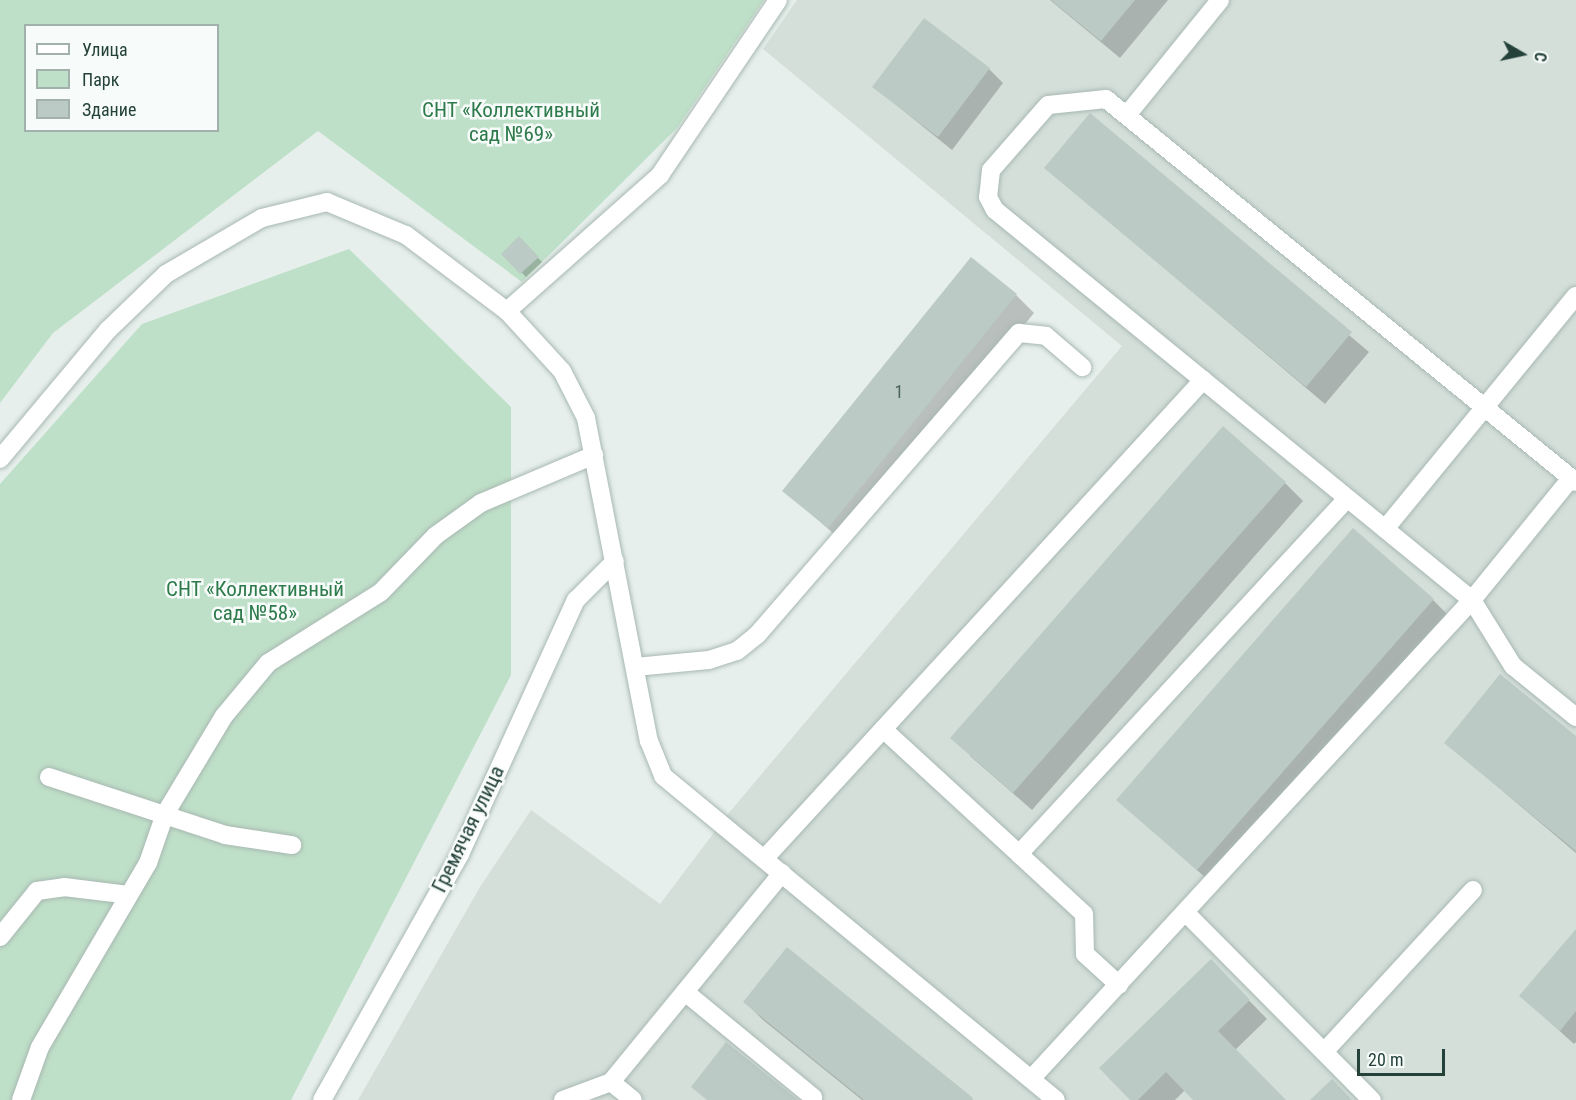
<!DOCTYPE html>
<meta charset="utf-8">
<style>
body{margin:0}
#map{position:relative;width:1576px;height:1100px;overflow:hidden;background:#e6efeb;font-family:"Roboto Condensed",sans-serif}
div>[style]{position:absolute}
.built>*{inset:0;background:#d4dfda}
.green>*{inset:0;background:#bfe0c8}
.shadow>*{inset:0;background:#0003}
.building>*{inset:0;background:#bbcac4}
.roads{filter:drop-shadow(0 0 2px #a8b8b2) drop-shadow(0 0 2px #a8b8b2)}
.minor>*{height:18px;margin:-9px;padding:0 9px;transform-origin:9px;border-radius:9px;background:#fff}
span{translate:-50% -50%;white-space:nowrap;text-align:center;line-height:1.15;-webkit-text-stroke:5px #f7fbf9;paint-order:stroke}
.number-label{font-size:18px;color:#4a645c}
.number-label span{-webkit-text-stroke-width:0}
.park-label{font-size:21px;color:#2d7a4b}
.street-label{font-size:21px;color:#24423a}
.legend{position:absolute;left:24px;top:24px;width:195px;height:108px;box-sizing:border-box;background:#f7fbf9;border:2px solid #a3b1ad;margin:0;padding:8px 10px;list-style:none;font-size:18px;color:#24423a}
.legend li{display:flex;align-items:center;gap:12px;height:30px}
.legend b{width:30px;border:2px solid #a3b1ad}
.north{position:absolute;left:1492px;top:24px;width:60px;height:60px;-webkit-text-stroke:4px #f7fbf9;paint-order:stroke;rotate:99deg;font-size:16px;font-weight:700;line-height:24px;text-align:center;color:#24423a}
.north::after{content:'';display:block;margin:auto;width:21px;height:27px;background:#24423a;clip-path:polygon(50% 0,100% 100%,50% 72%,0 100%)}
.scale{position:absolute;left:1357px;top:1049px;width:88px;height:27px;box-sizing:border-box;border:3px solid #24423a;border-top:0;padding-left:8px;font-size:18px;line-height:21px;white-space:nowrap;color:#24423a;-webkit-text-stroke:4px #f7fbf9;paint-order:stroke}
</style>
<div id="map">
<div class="built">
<i style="clip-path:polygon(797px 0,1576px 0,1576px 1100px,358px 1100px,480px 887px,531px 810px,660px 904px,728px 814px,1122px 346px,763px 49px)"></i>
</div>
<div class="green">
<i style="clip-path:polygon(evenodd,0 0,764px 0,677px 128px,522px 282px,318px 131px,53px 333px,0 403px,0 0,26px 26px,218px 26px,218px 130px,26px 130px,26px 26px)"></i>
<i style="clip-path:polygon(349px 249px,511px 407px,511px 675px,291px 1100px,0 1100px,0 484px,142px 324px)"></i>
</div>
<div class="shadow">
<i style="clip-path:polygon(1050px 0,1168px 0,1120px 58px)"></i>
<i style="clip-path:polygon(989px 69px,1003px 83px,952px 150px,874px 87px)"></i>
<i style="clip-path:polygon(1090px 115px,1369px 352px,1325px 404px,1046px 168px)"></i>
<i style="clip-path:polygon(519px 238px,542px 262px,526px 277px,503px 254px)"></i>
<i style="clip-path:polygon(1016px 295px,1034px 313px,847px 545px,784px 491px)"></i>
<i style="clip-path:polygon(1285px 483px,1303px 501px,1032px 810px,970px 756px)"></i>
<i style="clip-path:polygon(1433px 600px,1451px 618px,1216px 887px,1118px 800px)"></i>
<i style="clip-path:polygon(1576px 738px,1576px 853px,1446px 743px)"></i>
<i style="clip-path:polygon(1576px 931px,1576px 1042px,1574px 1044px,1521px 996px)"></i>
<i style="clip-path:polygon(788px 949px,973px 1100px,862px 1100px,763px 1020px,745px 1002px)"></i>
<i style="clip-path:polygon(1211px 961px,1267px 1019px,1235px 1050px,1284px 1100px,1195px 1100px,1185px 1090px,1175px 1100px,1132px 1100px)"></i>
</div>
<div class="building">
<i style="clip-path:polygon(1051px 0,1135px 0,1101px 41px)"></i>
<i style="clip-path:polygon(924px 18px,990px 68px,938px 137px,872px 87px)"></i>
<i style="clip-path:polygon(1090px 113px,1352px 332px,1306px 387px,1044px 168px)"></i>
<i style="clip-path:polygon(519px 236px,539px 257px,520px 274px,501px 254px)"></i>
<i style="clip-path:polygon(971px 257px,1017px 294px,828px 528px,782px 491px)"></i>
<i style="clip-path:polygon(1223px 426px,1286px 482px,1013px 793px,950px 738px)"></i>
<i style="clip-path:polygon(1353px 528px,1434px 599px,1197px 870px,1116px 800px)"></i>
<i style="clip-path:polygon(1500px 674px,1576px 736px,1576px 851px,1444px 743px)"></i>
<i style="clip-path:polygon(1576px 929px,1576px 1011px,1560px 1031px,1519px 996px)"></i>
<i style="clip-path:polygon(787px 947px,973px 1098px,971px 1100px,864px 1100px,743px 1002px)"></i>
<i style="clip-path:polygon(1211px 959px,1250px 1000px,1218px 1031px,1286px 1100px,1193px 1100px,1166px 1072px,1138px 1100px,1130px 1100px,1099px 1068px)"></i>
<i style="clip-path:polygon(726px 1042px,798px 1100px,707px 1100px,691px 1087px)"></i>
<i style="clip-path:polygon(1332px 1079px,1352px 1100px,1310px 1100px)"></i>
</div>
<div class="roads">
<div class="minor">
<i style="left:1127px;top:115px;width:148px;rotate:-51deg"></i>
<i style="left:507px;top:311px;width:205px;rotate:-41.6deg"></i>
<i style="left:660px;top:175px;width:211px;rotate:-56deg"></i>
<i style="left:0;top:459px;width:168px;rotate:-50.1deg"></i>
<i style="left:108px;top:330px;width:81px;rotate:-44deg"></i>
<i style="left:166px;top:274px;width:111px;rotate:-30.3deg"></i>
<i style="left:262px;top:218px;width:67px;rotate:-13.8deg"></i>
<i style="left:327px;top:202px;width:86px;rotate:22.7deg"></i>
<i style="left:406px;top:235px;width:126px;rotate:37deg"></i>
<i style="left:507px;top:311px;width:81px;rotate:47.5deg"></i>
<i style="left:562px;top:371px;width:53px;rotate:62.9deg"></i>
<i style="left:586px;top:418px;width:329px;rotate:79deg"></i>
<i style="left:649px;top:741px;width:38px;rotate:68deg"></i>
<i style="left:663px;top:776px;width:509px;rotate:39.5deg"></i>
<i style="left:1576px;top:482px;width:606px;rotate:-140.82deg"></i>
<i style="left:1106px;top:99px;width:58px;rotate:174.1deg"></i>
<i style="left:1048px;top:105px;width:86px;rotate:131.2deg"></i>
<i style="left:991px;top:170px;width:27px;rotate:96deg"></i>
<i style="left:988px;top:197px;width:15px;rotate:62deg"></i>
<i style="left:995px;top:210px;width:616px;rotate:39.27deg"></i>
<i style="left:1472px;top:600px;width:78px;rotate:58.2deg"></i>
<i style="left:1513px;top:666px;width:81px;rotate:39deg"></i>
<i style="left:1385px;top:529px;width:301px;rotate:-50.7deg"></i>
<i style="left:635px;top:667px;width:74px;rotate:-5.4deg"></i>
<i style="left:709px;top:660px;width:29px;rotate:-18deg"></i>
<i style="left:737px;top:651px;width:26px;rotate:-39deg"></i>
<i style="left:757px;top:635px;width:400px;rotate:-49.1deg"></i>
<i style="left:1019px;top:333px;width:27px;rotate:6deg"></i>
<i style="left:1046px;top:336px;width:48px;rotate:40.7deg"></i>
<i style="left:883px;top:729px;width:185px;rotate:42.6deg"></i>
<i style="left:49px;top:777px;width:185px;rotate:18.2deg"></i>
<i style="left:225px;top:835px;width:68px;rotate:8.5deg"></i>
<i style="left:764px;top:859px;width:650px;rotate:-47.49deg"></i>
<i style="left:1185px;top:912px;width:265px;rotate:45.2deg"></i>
<i style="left:0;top:937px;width:59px;rotate:-51.2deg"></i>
<i style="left:37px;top:891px;width:27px;rotate:-8deg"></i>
<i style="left:64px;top:887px;width:65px;rotate:7deg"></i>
<i style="left:1119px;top:985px;width:46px;rotate:-137.6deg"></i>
<i style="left:1085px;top:954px;width:40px;rotate:-91.4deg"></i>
<i style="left:1084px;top:914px;width:88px;rotate:-137.3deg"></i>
<i style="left:1019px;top:854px;width:484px;rotate:-47.3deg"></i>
<i style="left:685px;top:992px;width:166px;rotate:39.4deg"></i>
<i style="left:1324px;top:1052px;width:220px;rotate:-47.4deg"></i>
<i style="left:1031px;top:1079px;width:651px;rotate:-47.37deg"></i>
<i style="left:1472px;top:600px;width:157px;rotate:-50.9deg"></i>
<i style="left:611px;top:1082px;width:28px;rotate:39deg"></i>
<i style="left:21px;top:1100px;width:56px;rotate:-70.3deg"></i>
<i style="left:40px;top:1047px;width:213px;rotate:-59.6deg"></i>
<i style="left:148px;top:863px;width:52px;rotate:-70.9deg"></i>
<i style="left:165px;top:814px;width:114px;rotate:-59deg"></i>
<i style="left:224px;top:716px;width:69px;rotate:-50.3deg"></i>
<i style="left:268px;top:663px;width:133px;rotate:-32.1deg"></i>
<i style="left:381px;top:592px;width:78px;rotate:-46deg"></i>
<i style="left:435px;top:536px;width:57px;rotate:-35.7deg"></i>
<i style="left:481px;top:503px;width:123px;rotate:-23deg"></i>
<i style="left:322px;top:1100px;width:282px;rotate:-60.7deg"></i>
<i style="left:460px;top:854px;width:279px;rotate:-65.5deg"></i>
<i style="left:576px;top:600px;width:55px;rotate:-45deg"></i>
<i style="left:563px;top:1100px;width:51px;rotate:-20.6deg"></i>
<i style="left:611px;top:1082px;width:270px;rotate:-50.7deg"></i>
</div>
</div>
<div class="number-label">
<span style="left:899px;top:392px">1</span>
</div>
<div class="park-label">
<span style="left:511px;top:122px">СНТ «Коллективный<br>сад №69»</span>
<span style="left:255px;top:601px">СНТ «Коллективный<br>сад №58»</span>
</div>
<div class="street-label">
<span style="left:468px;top:829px;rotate:-64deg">Гремячая улица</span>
</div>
<ul class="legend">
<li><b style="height:8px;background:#fff"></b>Улица</li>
<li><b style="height:16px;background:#bfe0c8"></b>Парк</li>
<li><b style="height:16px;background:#bbcac4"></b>Здание</li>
</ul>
<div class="north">С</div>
<div class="scale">20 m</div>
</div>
